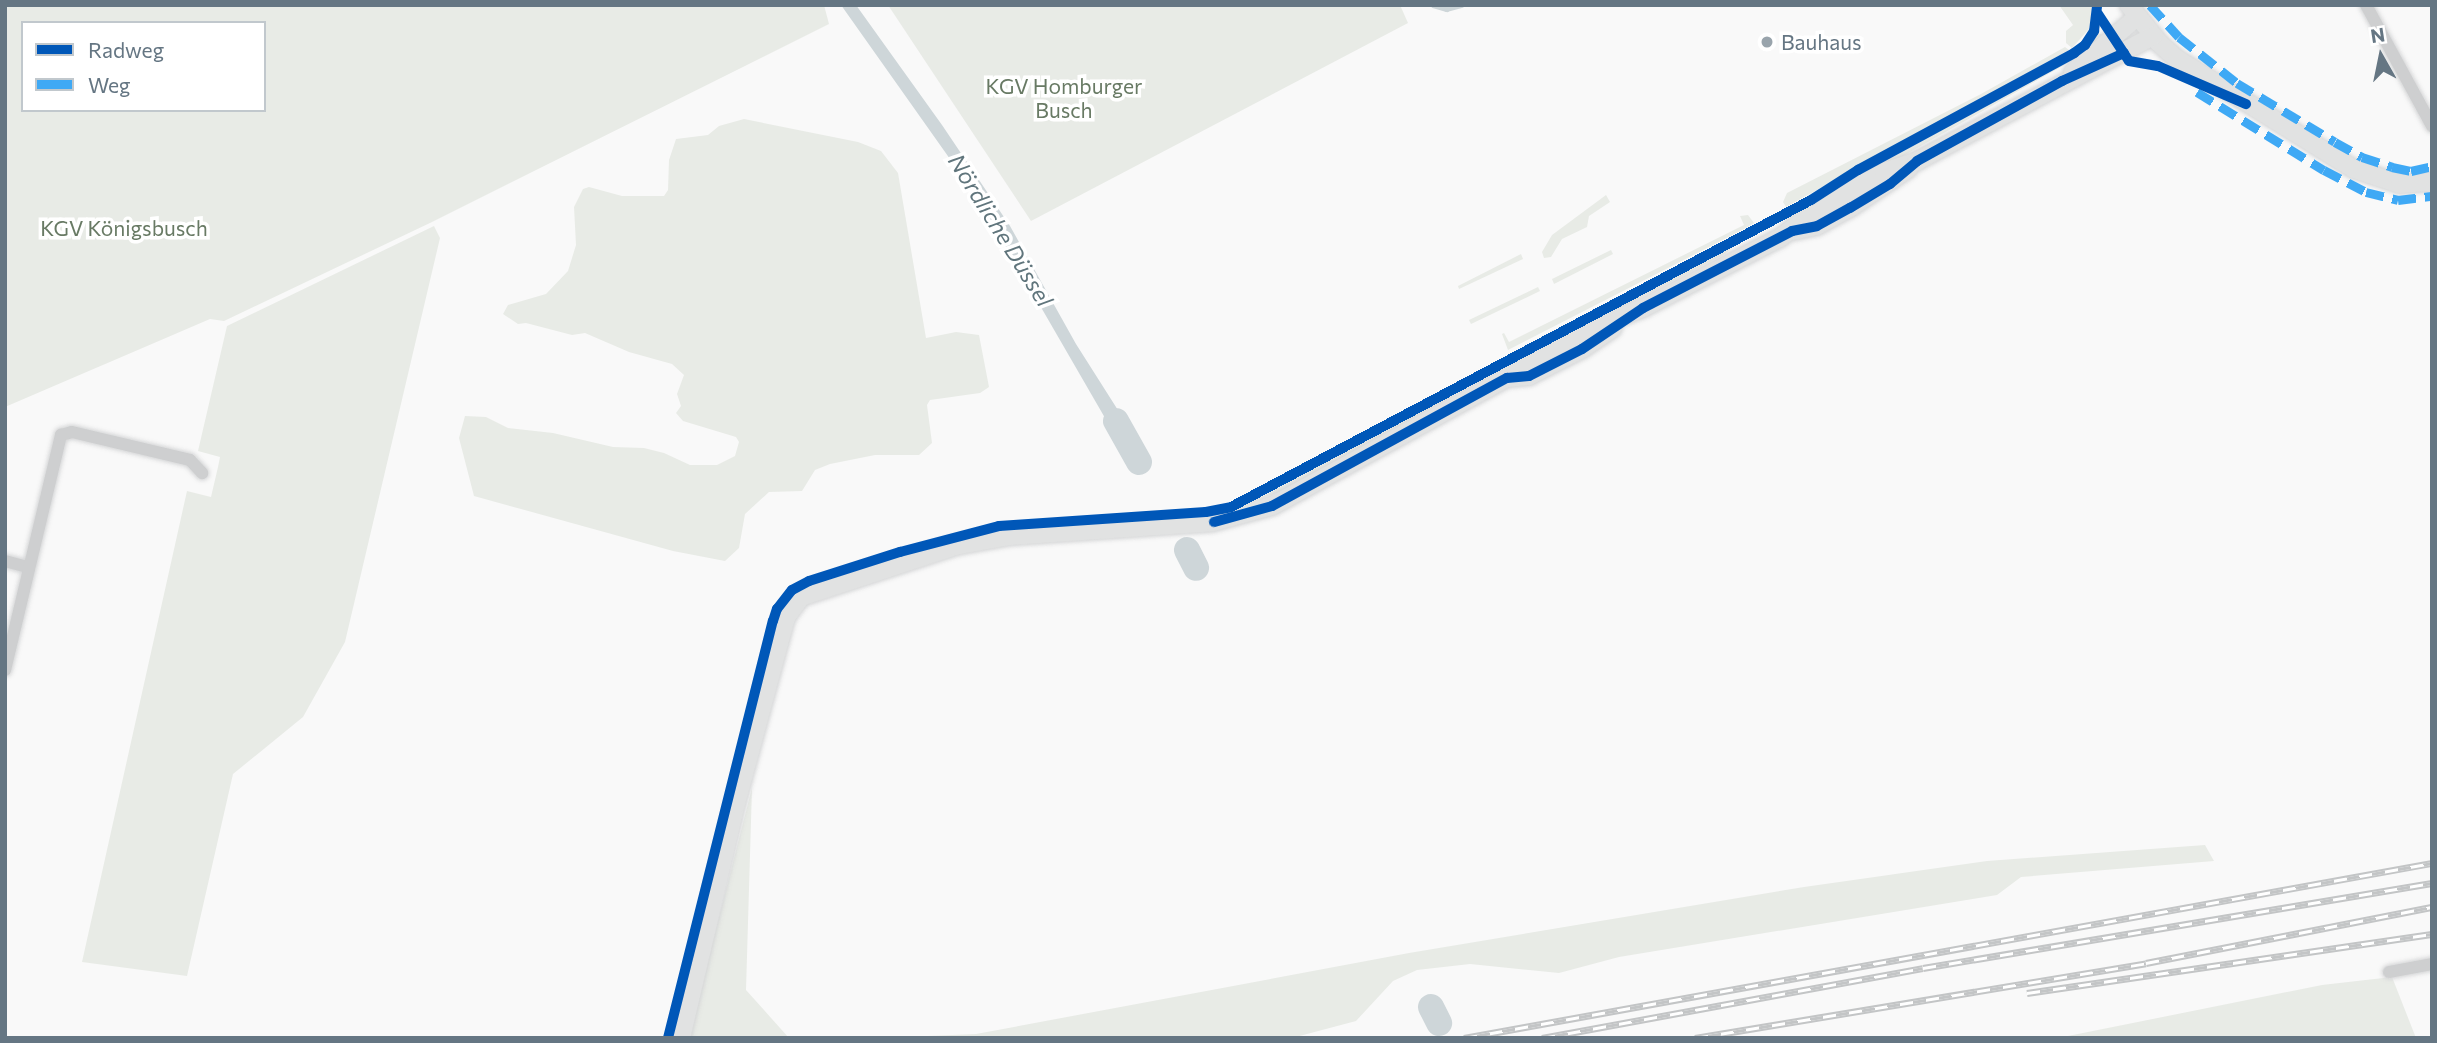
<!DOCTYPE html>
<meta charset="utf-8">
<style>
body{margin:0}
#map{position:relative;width:2437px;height:1043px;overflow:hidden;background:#f9f9f9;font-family:Commissioner,sans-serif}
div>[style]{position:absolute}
.green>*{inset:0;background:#e8ebe6}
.water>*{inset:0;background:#ced6d9}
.stream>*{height:4.5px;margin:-2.25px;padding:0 2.25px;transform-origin:2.25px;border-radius:2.25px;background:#ced6d9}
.river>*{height:26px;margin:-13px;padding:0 13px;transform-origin:13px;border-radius:13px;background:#ced6d9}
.roads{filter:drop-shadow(0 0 2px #d5d6d7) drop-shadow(0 0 2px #d5d6d7)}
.street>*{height:12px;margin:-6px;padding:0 6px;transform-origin:6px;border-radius:6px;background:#cecfd0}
.secondary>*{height:18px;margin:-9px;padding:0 9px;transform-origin:9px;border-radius:9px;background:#e1e2e2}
.rail>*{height:7px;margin-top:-3.5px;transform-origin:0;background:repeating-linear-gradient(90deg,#fff 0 13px,#c3c5c6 0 26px);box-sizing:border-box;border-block:2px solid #c3c5c6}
.quiet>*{height:9px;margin-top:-4.5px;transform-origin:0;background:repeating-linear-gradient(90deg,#3fa9f5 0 18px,transparent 0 27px)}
.cycleway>*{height:10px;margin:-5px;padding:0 5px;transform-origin:5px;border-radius:5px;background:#0057b8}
.dots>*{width:19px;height:19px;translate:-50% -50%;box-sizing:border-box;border:4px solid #fff;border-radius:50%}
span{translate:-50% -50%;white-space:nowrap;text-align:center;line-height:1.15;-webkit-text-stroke:7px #fff;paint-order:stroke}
.poi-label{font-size:21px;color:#657683}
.left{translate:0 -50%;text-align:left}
.park-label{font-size:21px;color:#687a64}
.water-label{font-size:23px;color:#60757c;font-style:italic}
.frame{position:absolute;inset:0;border:7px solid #657683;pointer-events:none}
.legend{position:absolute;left:21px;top:21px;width:245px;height:91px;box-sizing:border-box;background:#fff;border:2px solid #c1c8cd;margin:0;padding:9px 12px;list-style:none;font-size:21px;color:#657683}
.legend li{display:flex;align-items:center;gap:14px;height:35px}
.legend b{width:35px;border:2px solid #c1c8cd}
.north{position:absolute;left:2346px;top:21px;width:70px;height:70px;-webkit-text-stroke:5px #fff;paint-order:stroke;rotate:351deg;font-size:19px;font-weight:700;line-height:28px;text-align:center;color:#657683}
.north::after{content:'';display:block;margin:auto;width:24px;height:32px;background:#657683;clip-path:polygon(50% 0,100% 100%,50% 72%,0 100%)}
</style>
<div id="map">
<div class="green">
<i style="clip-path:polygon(evenodd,5px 5px,824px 5px,829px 24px,432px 222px,224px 321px,210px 319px,5px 407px,5px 5px,23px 23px,264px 23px,264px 110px,23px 110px,23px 23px)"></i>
<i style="clip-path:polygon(888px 5px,1400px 5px,1408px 23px,1031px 221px)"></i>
<i style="clip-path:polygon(2059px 5px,2093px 5px,2089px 29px,2072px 48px,2066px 43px,2066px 31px,2073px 25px)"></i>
<i style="clip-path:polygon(2097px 34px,2102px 34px,2089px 51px,1864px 178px,1862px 174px,2084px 52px)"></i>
<i style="clip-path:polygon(2065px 47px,2069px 50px,1786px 207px,1783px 202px,1787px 193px,1981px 94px)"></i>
<i style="clip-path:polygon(744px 119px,858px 142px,881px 151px,898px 173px,926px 338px,956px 332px,979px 335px,989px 387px,980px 393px,930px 400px,927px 405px,932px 443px,919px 455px,875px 455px,830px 464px,815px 470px,802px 491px,769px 492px,745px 514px,739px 548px,725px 561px,673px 551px,474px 496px,459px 438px,465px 416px,486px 417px,508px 428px,553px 433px,613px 447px,644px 448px,664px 453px,690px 465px,717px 465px,735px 456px,739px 442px,736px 437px,683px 421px,676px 413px,681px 406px,677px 394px,684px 375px,672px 364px,629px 352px,585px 333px,572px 335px,526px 323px,518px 324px,503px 314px,508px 305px,546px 294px,568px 271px,576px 245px,574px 207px,583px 189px,589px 187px,622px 196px,664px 196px,668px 190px,669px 160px,676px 139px,708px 135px,719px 126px)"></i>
<i style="clip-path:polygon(1606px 195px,1610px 202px,1589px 216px,1587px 227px,1562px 239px,1551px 257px,1544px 258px,1542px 252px,1552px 235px)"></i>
<i style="clip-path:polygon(1748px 215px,1754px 223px,1746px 228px,1508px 350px,1502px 334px,1504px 333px,1509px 342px,1744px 225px,1740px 216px)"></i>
<i style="clip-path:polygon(434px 226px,440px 238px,345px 642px,303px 717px,233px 774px,187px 976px,82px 962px,187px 491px,211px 497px,218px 467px,220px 457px,198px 451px,227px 326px)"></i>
<i style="clip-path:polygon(1740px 241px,1725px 254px,1544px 347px,1543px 344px)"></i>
<i style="clip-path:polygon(1611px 250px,1613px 254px,1554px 284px,1552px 279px)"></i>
<i style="clip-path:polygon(1521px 254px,1523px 259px,1459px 289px,1458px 286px)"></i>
<i style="clip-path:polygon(1538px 287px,1540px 291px,1471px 324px,1469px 320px)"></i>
<i style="clip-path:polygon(1463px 387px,1451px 397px,1282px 491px,1256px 500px)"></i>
<i style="clip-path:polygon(752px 788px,746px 990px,789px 1038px,688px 1038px)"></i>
<i style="clip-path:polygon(2205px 845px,2214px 861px,2021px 877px,1997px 895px,1619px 957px,1559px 973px,1470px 964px,1417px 970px,1393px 981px,1356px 1021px,1292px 1038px,879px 1038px,976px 1034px,1409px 953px,1804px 887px,1987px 861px)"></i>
<i style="clip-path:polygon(2392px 977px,2416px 1038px,2058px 1038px,2322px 985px)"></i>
</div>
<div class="water">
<i style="clip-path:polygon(841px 5px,856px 5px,942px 125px,1010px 226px,1076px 344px,1142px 448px,1127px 456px,979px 200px)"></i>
</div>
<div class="stream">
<i style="left:1433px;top:5px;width:14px;rotate:17deg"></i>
<i style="left:1446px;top:9px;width:16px;rotate:-15deg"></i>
</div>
<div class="river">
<i style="left:1116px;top:421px;width:47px;rotate:60.7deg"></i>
<i style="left:1187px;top:550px;width:20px;rotate:63deg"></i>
<i style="left:1431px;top:1007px;width:18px;rotate:63deg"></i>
</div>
<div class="roads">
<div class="street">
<i style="left:2366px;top:5px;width:138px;rotate:61.4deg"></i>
<i style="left:5px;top:561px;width:24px;rotate:15deg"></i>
<i style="left:5px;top:670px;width:242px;rotate:-76.6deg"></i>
<i style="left:61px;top:435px;width:11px;rotate:-15deg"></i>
<i style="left:72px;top:432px;width:121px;rotate:13.3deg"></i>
<i style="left:190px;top:460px;width:18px;rotate:47deg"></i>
<i style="left:2389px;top:972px;width:44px;rotate:-10.5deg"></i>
</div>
<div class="secondary">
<i style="left:2129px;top:5px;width:48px;rotate:51.7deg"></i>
<i style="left:2159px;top:43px;width:24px;rotate:42deg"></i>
<i style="left:2177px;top:59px;width:208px;rotate:31.9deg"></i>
<i style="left:2354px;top:169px;width:48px;rotate:18.1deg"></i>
<i style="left:2400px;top:184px;width:32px;rotate:-4deg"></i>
<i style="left:2073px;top:72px;width:84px;rotate:-40.7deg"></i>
<i style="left:1793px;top:231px;width:25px;rotate:-12deg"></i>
<i style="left:1817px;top:226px;width:38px;rotate:-29deg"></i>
<i style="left:1850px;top:208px;width:71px;rotate:-34.1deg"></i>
<i style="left:1507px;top:378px;width:22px;rotate:-5deg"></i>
<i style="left:1529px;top:376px;width:59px;rotate:-27deg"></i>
<i style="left:1582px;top:349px;width:37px;rotate:-34deg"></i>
<i style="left:681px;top:1038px;width:240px;rotate:-76.8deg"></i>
<i style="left:736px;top:804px;width:194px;rotate:-75deg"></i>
<i style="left:786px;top:617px;width:25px;rotate:-53deg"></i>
<i style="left:801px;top:597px;width:162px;rotate:-18.3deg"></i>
<i style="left:955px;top:546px;width:56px;rotate:-10.3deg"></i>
<i style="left:1010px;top:536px;width:203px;rotate:-3.9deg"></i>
<i style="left:1213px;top:522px;width:61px;rotate:-15.2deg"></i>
<i style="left:1272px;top:506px;width:268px;rotate:-28.6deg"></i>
<i style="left:1507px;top:378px;width:21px;rotate:-43deg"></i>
<i style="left:1522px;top:364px;width:64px;rotate:-28.2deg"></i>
<i style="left:1578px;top:334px;width:70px;rotate:-21.8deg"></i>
<i style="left:1643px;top:308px;width:154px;rotate:-27.1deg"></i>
<i style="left:1780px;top:238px;width:47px;rotate:-38.1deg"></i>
<i style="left:1817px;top:209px;width:77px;rotate:-28.9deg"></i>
<i style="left:1884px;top:172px;width:35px;rotate:-18deg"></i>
<i style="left:1917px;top:161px;width:267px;rotate:-27.9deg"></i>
</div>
</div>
<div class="rail">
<i style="left:2027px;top:993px;width:409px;rotate:-8.3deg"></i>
<i style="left:1464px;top:1038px;width:984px;rotate:-10.25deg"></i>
<i style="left:1542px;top:1038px;width:387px;rotate:-10.4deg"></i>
<i style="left:1923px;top:968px;width:516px;rotate:-9.48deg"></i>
<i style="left:1695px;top:1038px;width:457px;rotate:-9.4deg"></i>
<i style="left:2146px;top:963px;width:291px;rotate:-11.1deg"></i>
</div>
<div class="quiet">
<i style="left:2150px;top:5px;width:43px;rotate:47.8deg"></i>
<i style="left:2179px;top:37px;width:74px;rotate:38.4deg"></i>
<i style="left:2237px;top:83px;width:114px;rotate:31deg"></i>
<i style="left:2335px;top:142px;width:31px;rotate:29deg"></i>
<i style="left:2362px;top:157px;width:32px;rotate:18deg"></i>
<i style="left:2392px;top:167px;width:19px;rotate:12deg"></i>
<i style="left:2411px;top:171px;width:22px;rotate:-13deg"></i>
<i style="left:2197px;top:92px;width:149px;rotate:31.6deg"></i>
<i style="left:2324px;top:170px;width:47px;rotate:27.6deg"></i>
<i style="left:2366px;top:192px;width:33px;rotate:14deg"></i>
<i style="left:2398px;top:200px;width:34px;rotate:-7deg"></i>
</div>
<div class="cycleway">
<i style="left:2098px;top:14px;width:56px;rotate:56.6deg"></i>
<i style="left:2129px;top:61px;width:29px;rotate:10deg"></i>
<i style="left:2158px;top:66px;width:96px;rotate:23.4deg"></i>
<i style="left:1214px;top:522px;width:60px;rotate:-15.4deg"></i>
<i style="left:1272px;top:506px;width:268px;rotate:-28.6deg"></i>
<i style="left:1507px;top:378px;width:22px;rotate:-5deg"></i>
<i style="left:1529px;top:376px;width:59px;rotate:-27deg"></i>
<i style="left:1582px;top:349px;width:73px;rotate:-33.9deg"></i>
<i style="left:1643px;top:308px;width:168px;rotate:-27.3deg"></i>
<i style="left:1792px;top:231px;width:25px;rotate:-11deg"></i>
<i style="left:1817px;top:226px;width:38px;rotate:-29deg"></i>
<i style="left:1850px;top:208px;width:47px;rotate:-31deg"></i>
<i style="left:1890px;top:184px;width:35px;rotate:-40deg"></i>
<i style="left:1917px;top:161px;width:166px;rotate:-28.9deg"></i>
<i style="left:2062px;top:81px;width:68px;rotate:-24.3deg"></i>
<i style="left:668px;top:1038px;width:430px;rotate:-75.9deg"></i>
<i style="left:773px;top:621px;width:13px;rotate:-72deg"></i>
<i style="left:777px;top:609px;width:24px;rotate:-52deg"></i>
<i style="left:792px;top:590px;width:19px;rotate:-28deg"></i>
<i style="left:809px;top:581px;width:96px;rotate:-17.7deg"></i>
<i style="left:900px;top:552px;width:102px;rotate:-14.7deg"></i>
<i style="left:999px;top:526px;width:207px;rotate:-3.9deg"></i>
<i style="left:1206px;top:512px;width:25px;rotate:-11deg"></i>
<i style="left:1231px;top:507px;width:656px;rotate:-27.89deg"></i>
<i style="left:1811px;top:200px;width:56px;rotate:-32.6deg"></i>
<i style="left:1858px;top:170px;width:246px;rotate:-28.4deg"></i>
<i style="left:2074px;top:53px;width:14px;rotate:-36deg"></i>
<i style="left:2085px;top:45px;width:17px;rotate:-57deg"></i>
<i style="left:2094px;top:31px;width:26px;rotate:-83deg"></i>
</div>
<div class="dots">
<i style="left:1767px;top:42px;background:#99a4ac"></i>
</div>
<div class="poi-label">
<span class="left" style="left:1781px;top:42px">Bauhaus</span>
</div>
<div class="park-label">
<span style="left:1064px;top:98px">KGV Homburger<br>Busch</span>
<span style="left:124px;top:228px">KGV Königsbusch</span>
</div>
<div class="water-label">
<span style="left:1001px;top:230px;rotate:58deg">Nördliche Düssel</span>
</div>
<div class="frame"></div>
<ul class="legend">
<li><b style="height:9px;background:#0057b8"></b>Radweg</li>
<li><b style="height:9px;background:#3fa9f5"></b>Weg</li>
</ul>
<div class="north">N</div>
</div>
